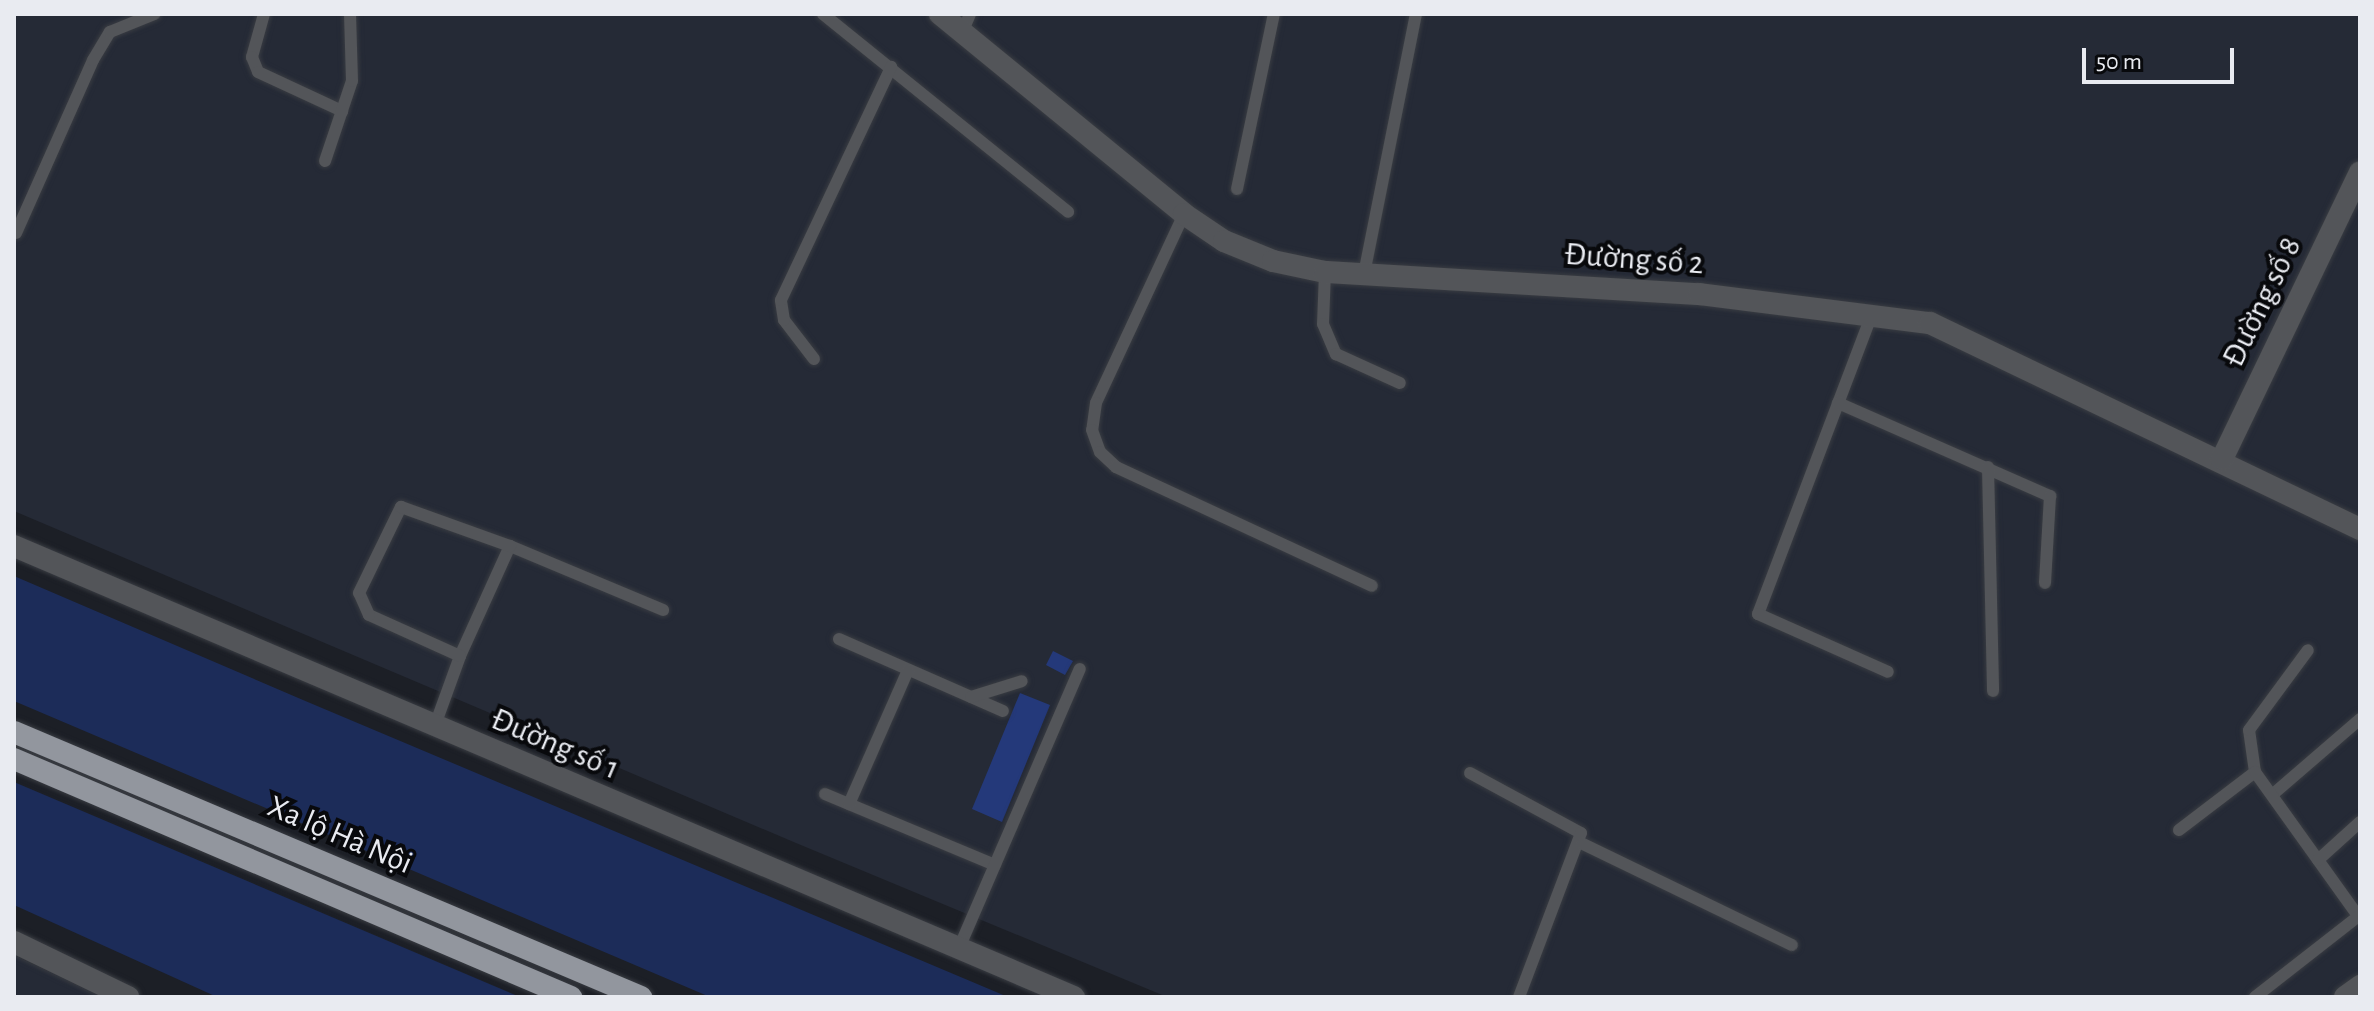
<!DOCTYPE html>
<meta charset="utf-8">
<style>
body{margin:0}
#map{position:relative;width:2374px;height:1011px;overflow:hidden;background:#1c1f26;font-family:"Alegreya Sans",sans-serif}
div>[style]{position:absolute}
.built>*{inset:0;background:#252a36}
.green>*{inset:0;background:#1c2c59}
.building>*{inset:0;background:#24397a}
.roads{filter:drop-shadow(0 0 2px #393c42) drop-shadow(0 0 2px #393c42)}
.service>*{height:12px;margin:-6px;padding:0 6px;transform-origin:6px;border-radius:6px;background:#535559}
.minor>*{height:22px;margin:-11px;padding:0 11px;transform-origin:11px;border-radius:11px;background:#535559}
.tertiary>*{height:22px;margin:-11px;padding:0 11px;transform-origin:11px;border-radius:11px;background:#535559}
.trunk>*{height:22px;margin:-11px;padding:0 11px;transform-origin:11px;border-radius:11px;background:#92969e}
span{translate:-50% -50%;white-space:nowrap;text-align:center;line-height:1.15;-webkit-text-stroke:8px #08090c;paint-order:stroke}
.street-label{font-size:32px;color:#e9ebf1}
.frame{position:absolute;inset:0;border:16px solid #e9ebf1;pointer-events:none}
.scale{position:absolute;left:2082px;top:48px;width:152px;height:36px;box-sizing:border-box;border:4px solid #e9ebf1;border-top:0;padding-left:10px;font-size:24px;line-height:28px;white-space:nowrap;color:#e9ebf1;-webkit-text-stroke:6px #08090c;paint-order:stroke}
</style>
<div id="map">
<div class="built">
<i style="clip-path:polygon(14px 14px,2360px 14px,2360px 997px,1167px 997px,796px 843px,14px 511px)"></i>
<i style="clip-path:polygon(14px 955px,102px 997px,14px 997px)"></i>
</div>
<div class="green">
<i style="clip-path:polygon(14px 576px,303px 700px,1008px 997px,710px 997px,14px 701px)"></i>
<i style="clip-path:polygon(14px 782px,520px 997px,217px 997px,14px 905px)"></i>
</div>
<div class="building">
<i style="clip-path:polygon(1053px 651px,1073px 661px,1065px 675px,1046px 665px)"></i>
<i style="clip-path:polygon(1020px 693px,1050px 705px,1002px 822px,972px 809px)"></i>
</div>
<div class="roads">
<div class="service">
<i style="left:264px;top:14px;width:45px;rotate:105.6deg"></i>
<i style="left:252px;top:57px;width:16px;rotate:68deg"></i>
<i style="left:258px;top:72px;width:93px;rotate:24.9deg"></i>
<i style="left:823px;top:14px;width:315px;rotate:38.9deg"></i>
<i style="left:962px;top:33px;width:21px;rotate:-67deg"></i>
<i style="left:325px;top:161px;width:84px;rotate:-71.4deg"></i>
<i style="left:352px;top:81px;width:67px;rotate:-91.7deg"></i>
<i style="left:1237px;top:189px;width:179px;rotate:-78.1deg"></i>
<i style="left:1184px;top:214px;width:208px;rotate:115deg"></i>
<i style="left:1096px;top:403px;width:27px;rotate:98deg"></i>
<i style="left:1092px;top:430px;width:23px;rotate:70deg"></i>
<i style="left:1100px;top:452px;width:22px;rotate:43deg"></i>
<i style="left:1116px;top:467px;width:282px;rotate:24.9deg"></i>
<i style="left:16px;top:233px;width:189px;rotate:-66deg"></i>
<i style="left:93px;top:60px;width:33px;rotate:-59deg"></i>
<i style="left:110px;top:32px;width:48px;rotate:-22.2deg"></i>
<i style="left:1325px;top:272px;width:52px;rotate:92.2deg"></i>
<i style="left:1323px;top:324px;width:33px;rotate:67deg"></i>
<i style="left:1336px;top:354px;width:70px;rotate:24.4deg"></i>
<i style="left:1364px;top:274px;width:265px;rotate:-78.7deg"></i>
<i style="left:1872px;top:314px;width:321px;rotate:110.8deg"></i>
<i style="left:1758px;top:614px;width:142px;rotate:24deg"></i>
<i style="left:814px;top:359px;width:49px;rotate:-127.6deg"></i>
<i style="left:784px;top:320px;width:20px;rotate:-99deg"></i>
<i style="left:781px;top:300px;width:258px;rotate:-64.7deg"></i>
<i style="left:1838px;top:403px;width:232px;rotate:23.7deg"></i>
<i style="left:2050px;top:496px;width:87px;rotate:93.3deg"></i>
<i style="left:1988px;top:467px;width:224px;rotate:88.7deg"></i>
<i style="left:839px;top:639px;width:179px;rotate:23.7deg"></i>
<i style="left:460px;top:656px;width:121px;rotate:-65.6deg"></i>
<i style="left:510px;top:546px;width:166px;rotate:22.7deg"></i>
<i style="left:971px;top:697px;width:53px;rotate:-17.4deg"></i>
<i style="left:434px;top:728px;width:77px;rotate:-70.1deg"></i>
<i style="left:460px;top:656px;width:100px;rotate:-155.7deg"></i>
<i style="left:369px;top:615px;width:24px;rotate:-114deg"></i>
<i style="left:359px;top:593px;width:96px;rotate:-64deg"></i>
<i style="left:401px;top:507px;width:116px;rotate:19.7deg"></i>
<i style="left:2255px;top:772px;width:42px;rotate:-98.1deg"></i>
<i style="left:2249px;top:730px;width:99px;rotate:-53.6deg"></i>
<i style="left:1470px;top:773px;width:126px;rotate:28.4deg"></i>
<i style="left:1581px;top:833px;width:175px;rotate:110.7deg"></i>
<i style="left:825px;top:794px;width:184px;rotate:22.7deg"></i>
<i style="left:2272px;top:795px;width:116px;rotate:-40.8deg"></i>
<i style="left:849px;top:804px;width:146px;rotate:-66.2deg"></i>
<i style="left:2179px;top:830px;width:96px;rotate:-37.3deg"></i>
<i style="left:2255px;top:772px;width:178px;rotate:54.4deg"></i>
<i style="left:1583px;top:844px;width:232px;rotate:25.8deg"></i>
<i style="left:2318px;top:860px;width:57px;rotate:-42.1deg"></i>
<i style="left:959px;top:948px;width:304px;rotate:-66.6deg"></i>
<i style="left:2255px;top:997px;width:133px;rotate:-38deg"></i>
</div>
<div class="minor">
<i style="left:940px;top:14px;width:315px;rotate:39.3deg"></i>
<i style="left:1184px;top:214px;width:48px;rotate:34deg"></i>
<i style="left:1224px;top:241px;width:53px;rotate:22.2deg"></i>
<i style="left:1273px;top:261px;width:53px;rotate:11.9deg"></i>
<i style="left:1325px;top:272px;width:375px;rotate:3.4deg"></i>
<i style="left:1699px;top:294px;width:233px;rotate:7.2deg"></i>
<i style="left:1930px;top:323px;width:477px;rotate:25.6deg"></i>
<i style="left:2222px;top:459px;width:318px;rotate:-64.3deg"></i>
<i style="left:14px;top:546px;width:1152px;rotate:23.05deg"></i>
<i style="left:2345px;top:997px;width:19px;rotate:-36deg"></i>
</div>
<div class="tertiary">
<i style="left:14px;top:942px;width:127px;rotate:25.8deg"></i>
</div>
<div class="trunk">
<i style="left:14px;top:732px;width:681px;rotate:22.91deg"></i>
<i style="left:14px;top:759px;width:606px;rotate:23.14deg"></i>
</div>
</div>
<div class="street-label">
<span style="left:1634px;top:259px;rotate:4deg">Đường số 2</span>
<span style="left:2262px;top:302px;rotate:-64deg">Đường số 8</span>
<span style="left:555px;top:744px;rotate:23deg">Đường số 1</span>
<span style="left:340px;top:835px;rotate:23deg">Xa lộ Hà Nội</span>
</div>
<div class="frame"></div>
<div class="scale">50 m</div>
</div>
